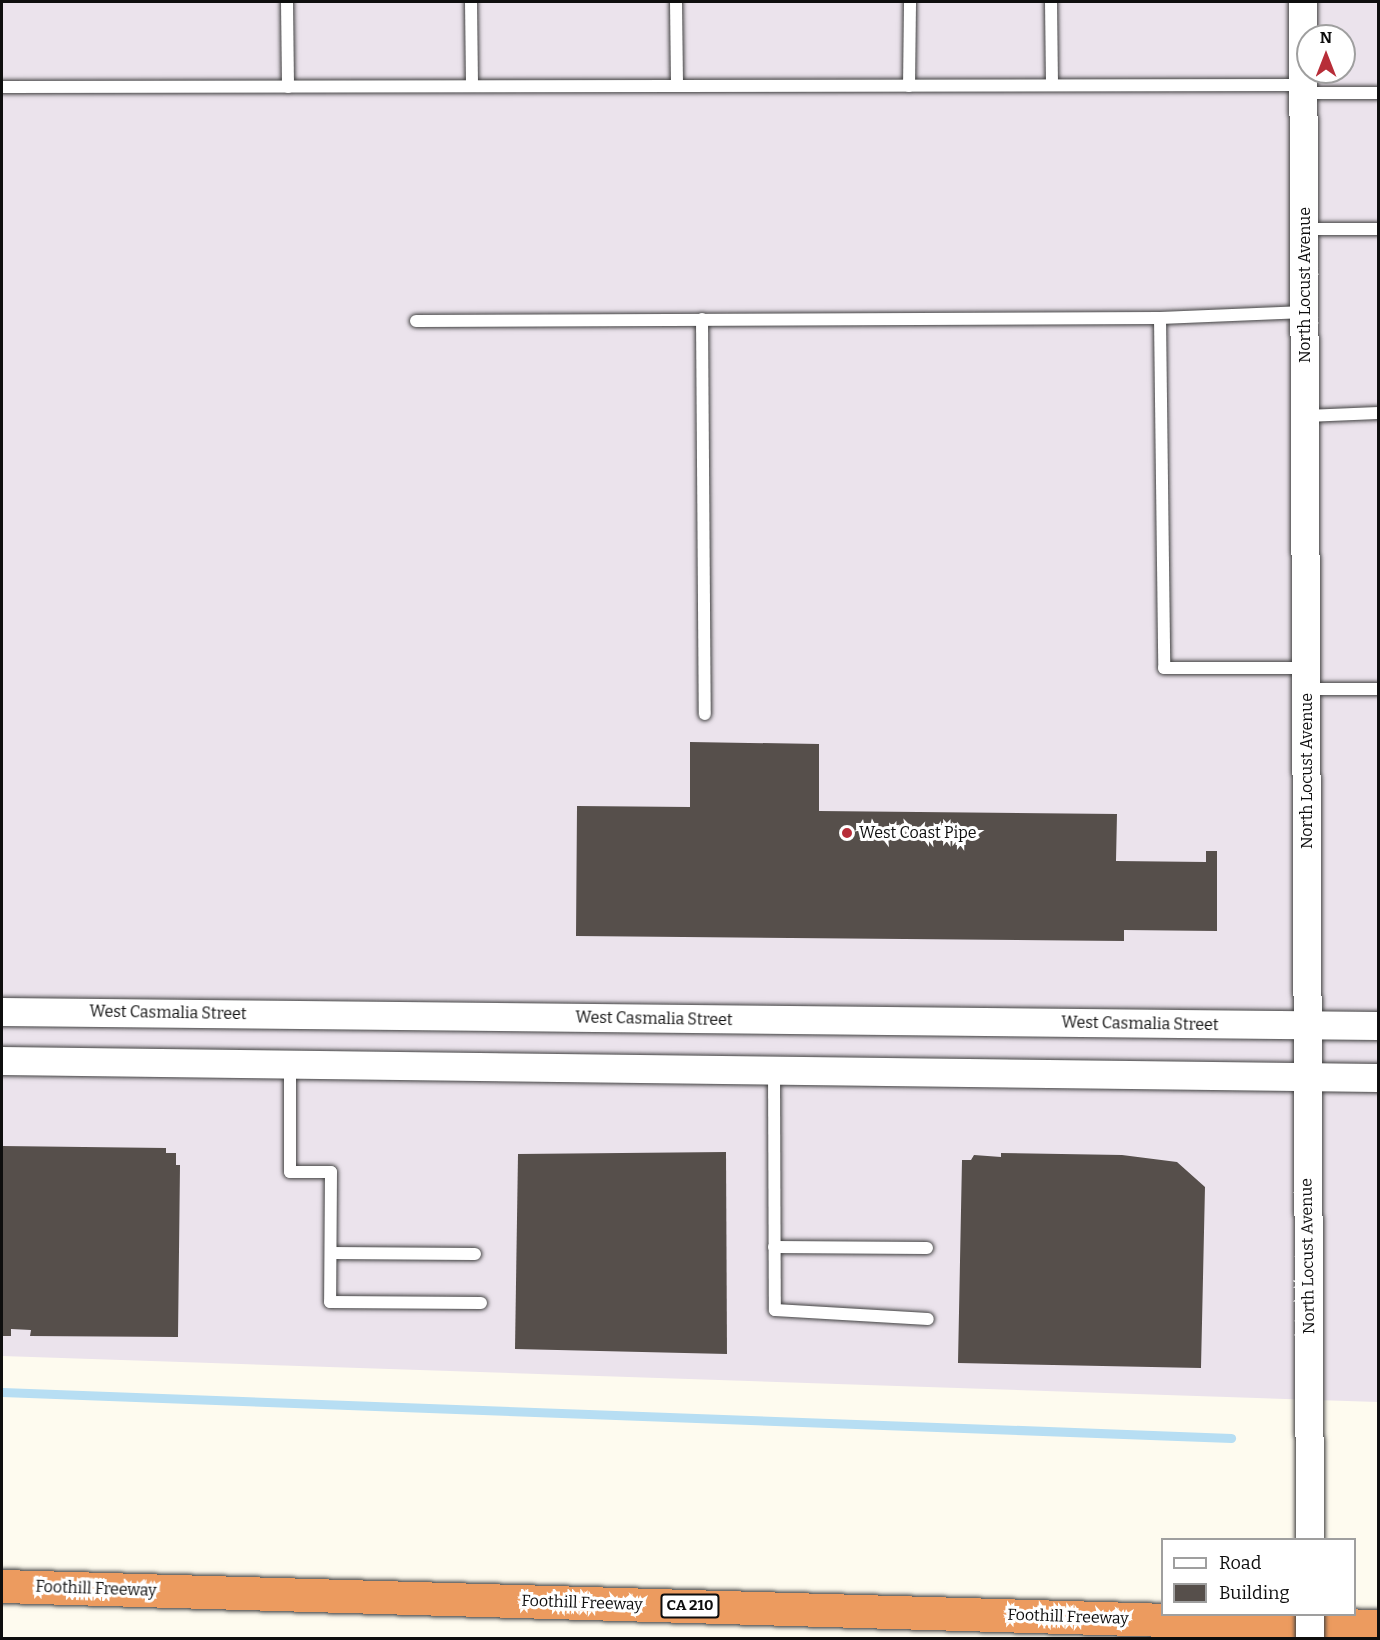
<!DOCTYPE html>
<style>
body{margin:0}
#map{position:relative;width:1380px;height:1640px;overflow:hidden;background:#fefbef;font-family:Bitter,serif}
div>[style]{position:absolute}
.industrial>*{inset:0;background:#ebe3ec}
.stream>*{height:9px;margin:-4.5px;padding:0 4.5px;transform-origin:4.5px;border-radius:4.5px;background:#b7def3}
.building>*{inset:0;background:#564f4b}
.roads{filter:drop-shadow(0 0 2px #414141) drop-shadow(0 0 2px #414141)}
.service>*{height:12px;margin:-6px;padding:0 6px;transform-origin:6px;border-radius:6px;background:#fff}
.tertiary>*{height:28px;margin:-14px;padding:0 14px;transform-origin:14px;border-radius:14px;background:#fff}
.motorway>*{height:33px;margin:-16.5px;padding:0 16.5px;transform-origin:16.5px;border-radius:16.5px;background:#ec9b5f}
.bridges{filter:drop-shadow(0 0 2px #414141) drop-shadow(0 0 2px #414141)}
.tertiary-bridge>*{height:28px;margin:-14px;padding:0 14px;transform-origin:14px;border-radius:14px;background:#fff}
.dots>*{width:16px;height:16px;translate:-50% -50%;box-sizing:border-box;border:3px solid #fff;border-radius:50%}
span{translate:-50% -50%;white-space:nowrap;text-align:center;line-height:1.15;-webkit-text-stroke:6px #fff;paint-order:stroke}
.shield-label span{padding:2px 4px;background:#fff;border:2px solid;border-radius:4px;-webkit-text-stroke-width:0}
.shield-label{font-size:15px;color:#0e0e0e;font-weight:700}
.street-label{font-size:16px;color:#0e0e0e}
.poi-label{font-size:16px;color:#0e0e0e}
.left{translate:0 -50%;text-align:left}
.frame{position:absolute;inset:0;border:3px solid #0e0e0e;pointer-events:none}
.legend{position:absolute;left:1161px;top:1538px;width:195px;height:78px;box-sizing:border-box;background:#fff;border:2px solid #9f9f9f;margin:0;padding:8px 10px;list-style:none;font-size:18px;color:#0e0e0e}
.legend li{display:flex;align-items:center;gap:12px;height:30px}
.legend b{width:30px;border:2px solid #9f9f9f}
.north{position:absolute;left:1296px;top:24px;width:60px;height:60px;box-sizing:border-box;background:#fff;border:2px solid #9f9f9f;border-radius:50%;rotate:0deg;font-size:16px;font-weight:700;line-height:24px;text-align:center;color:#0e0e0e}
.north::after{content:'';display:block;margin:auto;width:21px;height:27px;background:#b72d38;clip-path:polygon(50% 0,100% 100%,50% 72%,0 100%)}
</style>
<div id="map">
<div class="industrial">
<i style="clip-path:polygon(evenodd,2px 2px,1378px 2px,1378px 1402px,2px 1356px,2px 2px,1308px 36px,1344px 36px,1344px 72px,1308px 72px,1308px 36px)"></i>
</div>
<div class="stream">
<i style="left:2px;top:1392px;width:1230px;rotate:2.14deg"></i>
</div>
<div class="building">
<i style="clip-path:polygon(690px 742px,819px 744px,819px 811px,1117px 814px,1116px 861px,1206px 862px,1206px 851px,1217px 851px,1217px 931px,1124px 930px,1124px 941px,576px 936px,577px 806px,690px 807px)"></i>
<i style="clip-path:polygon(2px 1146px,166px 1148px,166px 1153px,176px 1153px,176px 1165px,180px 1165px,178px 1337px,30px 1336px,31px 1330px,11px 1329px,11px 1336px,2px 1336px)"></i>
<i style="clip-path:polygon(726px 1152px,727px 1354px,515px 1349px,518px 1154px)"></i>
<i style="clip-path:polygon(1001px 1153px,1122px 1155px,1177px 1162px,1205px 1187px,1201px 1368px,958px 1363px,962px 1160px,971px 1160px,974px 1155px,1001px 1157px)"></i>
</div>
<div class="roads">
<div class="service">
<i style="left:287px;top:2px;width:85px;rotate:89.3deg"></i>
<i style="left:471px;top:2px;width:84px;rotate:89.3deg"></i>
<i style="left:676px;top:2px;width:84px;rotate:89.3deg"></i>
<i style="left:1051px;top:2px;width:83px;rotate:89.3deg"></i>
<i style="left:909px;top:86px;width:84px;rotate:-89.3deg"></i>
<i style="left:2px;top:87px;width:1302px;rotate:-0.09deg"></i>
<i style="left:1304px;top:93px;width:74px"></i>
<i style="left:1305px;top:229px;width:73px"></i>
<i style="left:1160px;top:318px;width:350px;rotate:89.3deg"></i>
<i style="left:1164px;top:668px;width:143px"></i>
<i style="left:702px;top:319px;width:395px;rotate:89.6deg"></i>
<i style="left:416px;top:321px;width:744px;rotate:-0.23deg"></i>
<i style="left:1160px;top:318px;width:145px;rotate:-2.4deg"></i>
<i style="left:1306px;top:416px;width:72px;rotate:-2.4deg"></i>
<i style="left:1307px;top:689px;width:71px"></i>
<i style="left:290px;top:1065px;width:107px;rotate:90deg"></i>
<i style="left:290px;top:1172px;width:41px"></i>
<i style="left:331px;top:1172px;width:130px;rotate:90.4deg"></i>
<i style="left:330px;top:1302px;width:151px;rotate:0.4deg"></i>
<i style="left:774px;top:1071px;width:239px;rotate:89.8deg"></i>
<i style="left:775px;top:1310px;width:153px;rotate:3.4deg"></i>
<i style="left:774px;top:1247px;width:153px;rotate:0.4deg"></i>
<i style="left:331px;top:1253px;width:144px;rotate:0.4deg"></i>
</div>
<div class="tertiary">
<i style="left:1303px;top:2px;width:1538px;rotate:89.74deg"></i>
<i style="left:2px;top:1012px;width:1376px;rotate:0.58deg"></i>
<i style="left:2px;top:1061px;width:1376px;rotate:0.71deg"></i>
</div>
<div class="motorway">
<i style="left:2px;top:1586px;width:1377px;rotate:1.67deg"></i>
</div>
</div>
<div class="bridges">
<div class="tertiary-bridge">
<i style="left:1310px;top:1638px;width:24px;rotate:-90deg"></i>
</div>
</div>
<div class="dots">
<i style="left:847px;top:833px;background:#b72d38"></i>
</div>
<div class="shield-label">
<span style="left:690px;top:1606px">CA 210</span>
</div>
<div class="street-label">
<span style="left:1305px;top:285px;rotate:-90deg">North Locust Avenue</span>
<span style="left:1307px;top:771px;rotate:-90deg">North Locust Avenue</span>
<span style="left:168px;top:1013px;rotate:1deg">West Casmalia Street</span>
<span style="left:654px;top:1019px;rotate:1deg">West Casmalia Street</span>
<span style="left:1140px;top:1024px;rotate:1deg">West Casmalia Street</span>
<span style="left:1308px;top:1256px;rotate:-91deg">North Locust Avenue</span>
<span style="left:96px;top:1589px;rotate:2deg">Foothill Freeway</span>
<span style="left:582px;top:1603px;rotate:2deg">Foothill Freeway</span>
<span style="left:1068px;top:1617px;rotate:2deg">Foothill Freeway</span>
</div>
<div class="poi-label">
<span class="left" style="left:859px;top:833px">West Coast Pipe</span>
</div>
<div class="frame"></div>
<ul class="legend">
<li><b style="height:8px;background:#fff"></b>Road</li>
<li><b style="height:16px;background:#564f4b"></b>Building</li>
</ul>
<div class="north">N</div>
</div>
